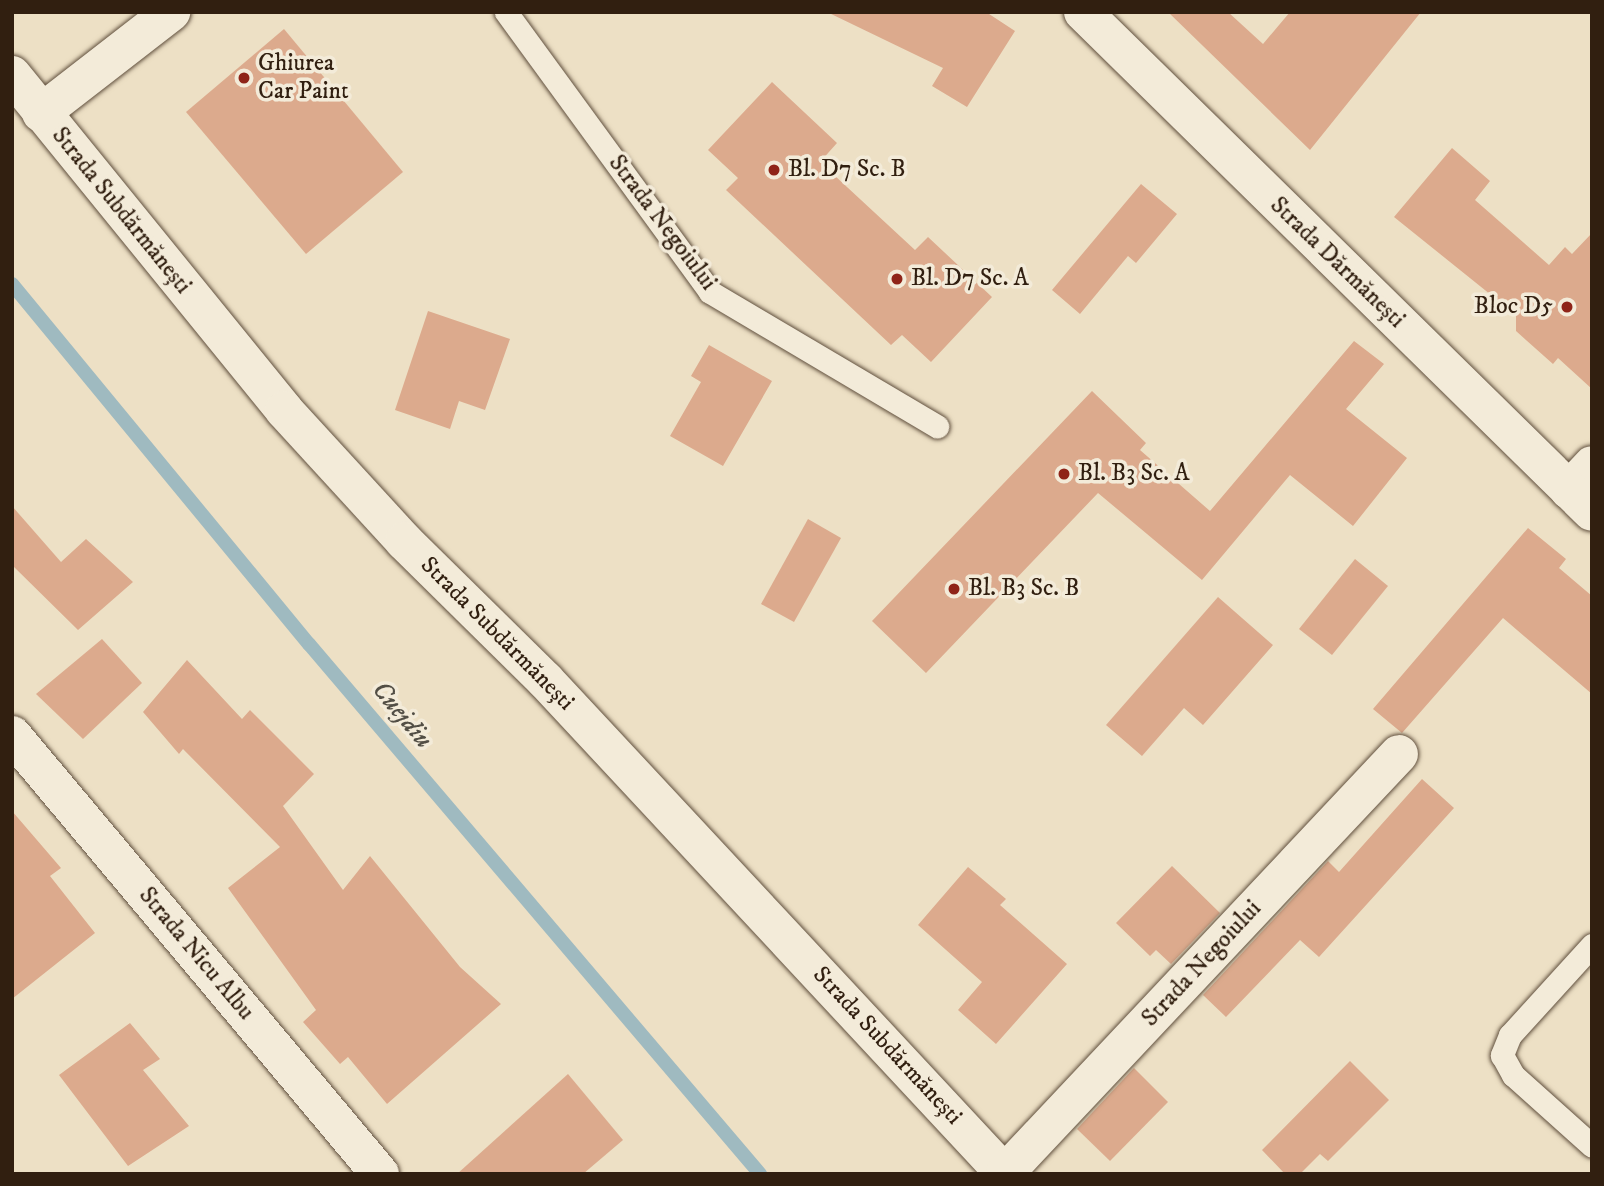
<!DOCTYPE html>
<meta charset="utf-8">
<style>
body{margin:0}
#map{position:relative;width:1604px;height:1186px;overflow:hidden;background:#ede0c5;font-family:"IM FELL DW Pica",serif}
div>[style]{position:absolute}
.stream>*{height:14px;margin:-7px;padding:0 7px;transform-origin:7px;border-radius:7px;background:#9fbac0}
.building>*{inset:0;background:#dcaa8d}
.roads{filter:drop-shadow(0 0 2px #604f3d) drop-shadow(0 0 2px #604f3d)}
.service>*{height:23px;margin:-11.5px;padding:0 11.5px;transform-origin:11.5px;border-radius:11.5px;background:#f3ebd9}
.minor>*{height:38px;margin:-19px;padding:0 19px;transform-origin:19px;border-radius:19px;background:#f3ebd9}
.tertiary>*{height:38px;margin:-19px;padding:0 19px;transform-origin:19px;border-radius:19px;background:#f3ebd9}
.dots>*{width:19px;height:19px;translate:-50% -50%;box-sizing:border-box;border:4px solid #f3ebd9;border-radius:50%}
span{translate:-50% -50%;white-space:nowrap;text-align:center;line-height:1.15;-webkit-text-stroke:7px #f3ebd9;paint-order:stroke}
.poi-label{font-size:24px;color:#311f10}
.left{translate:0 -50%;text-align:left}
.right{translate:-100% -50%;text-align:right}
.street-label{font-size:24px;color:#311f10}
.water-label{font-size:26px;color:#524e45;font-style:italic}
.frame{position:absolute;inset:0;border:14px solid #311f10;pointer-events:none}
</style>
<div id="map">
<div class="stream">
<i style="left:12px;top:284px;width:467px;rotate:50.5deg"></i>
<i style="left:309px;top:644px;width:696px;rotate:49.6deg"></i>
</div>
<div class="building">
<i style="clip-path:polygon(827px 12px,986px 12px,1015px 31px,967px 107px,932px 86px,943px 68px)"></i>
<i style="clip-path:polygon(1168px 12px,1228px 12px,1263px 44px,1290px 12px,1421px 12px,1310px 150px)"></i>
<i style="clip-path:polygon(284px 29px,403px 172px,306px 254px,186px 112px)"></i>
<i style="clip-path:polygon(772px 82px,837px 143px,820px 162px,915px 250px,928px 237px,992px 297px,931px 362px,902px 335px,891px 345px,726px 190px,738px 178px,708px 150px)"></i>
<i style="clip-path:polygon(1452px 148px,1490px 181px,1475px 200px,1549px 265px,1565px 247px,1572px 254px,1592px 233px,1592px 389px,1558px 358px,1553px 364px,1516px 331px,1516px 315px,1394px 217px)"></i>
<i style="clip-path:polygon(1141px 184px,1177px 214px,1136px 263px,1128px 256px,1080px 314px,1052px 290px)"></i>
<i style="clip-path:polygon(428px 311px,510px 339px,485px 410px,459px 401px,450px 429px,395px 410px)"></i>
<i style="clip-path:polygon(1354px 341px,1384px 364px,1346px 409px,1407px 458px,1353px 526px,1290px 475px,1202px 580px,1098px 493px,926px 673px,872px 621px,1092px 391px,1146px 443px,1140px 450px,1210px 511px)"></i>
<i style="clip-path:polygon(709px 345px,772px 381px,723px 466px,670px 436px,701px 382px,691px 376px)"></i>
<i style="clip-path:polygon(12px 506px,61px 562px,86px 539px,133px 582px,78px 630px,12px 565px)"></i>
<i style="clip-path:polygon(808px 519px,841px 538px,794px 622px,761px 604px)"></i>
<i style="clip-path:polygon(1528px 528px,1566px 559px,1559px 568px,1592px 596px,1592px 694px,1503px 618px,1402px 733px,1373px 709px)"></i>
<i style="clip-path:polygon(1355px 559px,1388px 586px,1332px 655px,1299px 629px)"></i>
<i style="clip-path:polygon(1218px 597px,1273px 645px,1203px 725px,1184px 708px,1142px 756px,1106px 725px)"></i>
<i style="clip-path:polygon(102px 639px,142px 683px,83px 739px,36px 694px)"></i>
<i style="clip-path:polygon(187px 660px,242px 719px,250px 710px,314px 774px,283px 806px,343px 890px,370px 856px,460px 967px,501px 1004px,387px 1104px,348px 1057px,340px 1064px,303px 1022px,316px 1010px,228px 888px,280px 847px,183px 749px,179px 754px,143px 712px)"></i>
<i style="clip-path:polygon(1422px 779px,1454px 808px,1319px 957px,1300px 940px,1226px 1017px,1203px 995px,1328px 861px,1339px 872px)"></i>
<i style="clip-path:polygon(12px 811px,61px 868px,50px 876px,95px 933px,12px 999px)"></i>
<i style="clip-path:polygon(1172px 866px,1220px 913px,1171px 964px,1156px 950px,1150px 956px,1116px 923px)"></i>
<i style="clip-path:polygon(968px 867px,1006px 899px,1000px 905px,1067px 964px,996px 1044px,958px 1010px,982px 982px,918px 925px)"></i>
<i style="clip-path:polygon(130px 1023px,160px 1059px,143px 1070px,189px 1126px,128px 1166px,59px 1075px)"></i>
<i style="clip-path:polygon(1350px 1061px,1389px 1100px,1328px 1161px,1320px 1154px,1300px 1174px,1285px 1174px,1262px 1150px)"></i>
<i style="clip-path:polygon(1134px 1068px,1168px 1102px,1110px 1161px,1077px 1129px)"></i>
<i style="clip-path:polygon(568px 1074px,623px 1140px,583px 1174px,457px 1174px)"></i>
</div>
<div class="roads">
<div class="service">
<i style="left:506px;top:12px;width:346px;rotate:53.9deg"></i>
<i style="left:710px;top:292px;width:264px;rotate:30.6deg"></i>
<i style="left:1592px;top:945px;width:122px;rotate:132.3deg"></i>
<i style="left:1510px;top:1035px;width:22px;rotate:112deg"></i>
<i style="left:1502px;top:1055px;width:23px;rotate:61deg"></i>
<i style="left:1513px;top:1075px;width:106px;rotate:41.9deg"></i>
</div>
<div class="minor">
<i style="left:12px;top:75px;width:432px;rotate:50.9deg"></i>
<i style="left:284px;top:410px;width:178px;rotate:47.5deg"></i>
<i style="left:404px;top:541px;width:198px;rotate:44.6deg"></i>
<i style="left:545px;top:680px;width:675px;rotate:47.04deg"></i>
<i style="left:41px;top:113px;width:165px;rotate:-37.8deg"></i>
<i style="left:1569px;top:490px;width:34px;rotate:-47deg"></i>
<i style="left:12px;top:735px;width:573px;rotate:50.03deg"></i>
<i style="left:1005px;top:1173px;width:575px;rotate:-46.76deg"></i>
</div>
<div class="tertiary">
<i style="left:1083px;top:12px;width:713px;rotate:44.49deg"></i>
</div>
</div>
<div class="dots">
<i style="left:244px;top:78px;background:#8f2418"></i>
<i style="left:774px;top:170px;background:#8f2418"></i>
<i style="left:897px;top:279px;background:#8f2418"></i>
<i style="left:1567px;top:307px;background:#8f2418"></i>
<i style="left:1064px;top:474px;background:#8f2418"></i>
<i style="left:954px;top:589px;background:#8f2418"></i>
</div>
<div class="poi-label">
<span class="left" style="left:258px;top:78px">Ghiurea<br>Car Paint</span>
<span class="left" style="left:788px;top:170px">Bl. D7 Sc. B</span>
<span class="left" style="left:911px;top:279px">Bl. D7 Sc. A</span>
<span class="right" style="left:1553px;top:307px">Bloc D5</span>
<span class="left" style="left:1078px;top:474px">Bl. B3 Sc. A</span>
<span class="left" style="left:968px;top:589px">Bl. B3 Sc. B</span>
</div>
<div class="street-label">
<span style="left:121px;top:211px;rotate:51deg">Strada Subdărmănești</span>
<span style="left:662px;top:223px;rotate:53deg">Strada Negoiului</span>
<span style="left:1337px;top:263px;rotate:44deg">Strada Dărmănești</span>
<span style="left:497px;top:634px;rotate:45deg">Strada Subdărmănești</span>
<span style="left:196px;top:954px;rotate:50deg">Strada Nicu Albu</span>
<span style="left:1202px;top:964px;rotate:-47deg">Strada Negoiului</span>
<span style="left:887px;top:1046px;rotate:47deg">Strada Subdărmănești</span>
</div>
<div class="water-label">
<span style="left:402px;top:715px;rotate:50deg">Cuejdiu</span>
</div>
<div class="frame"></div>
</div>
